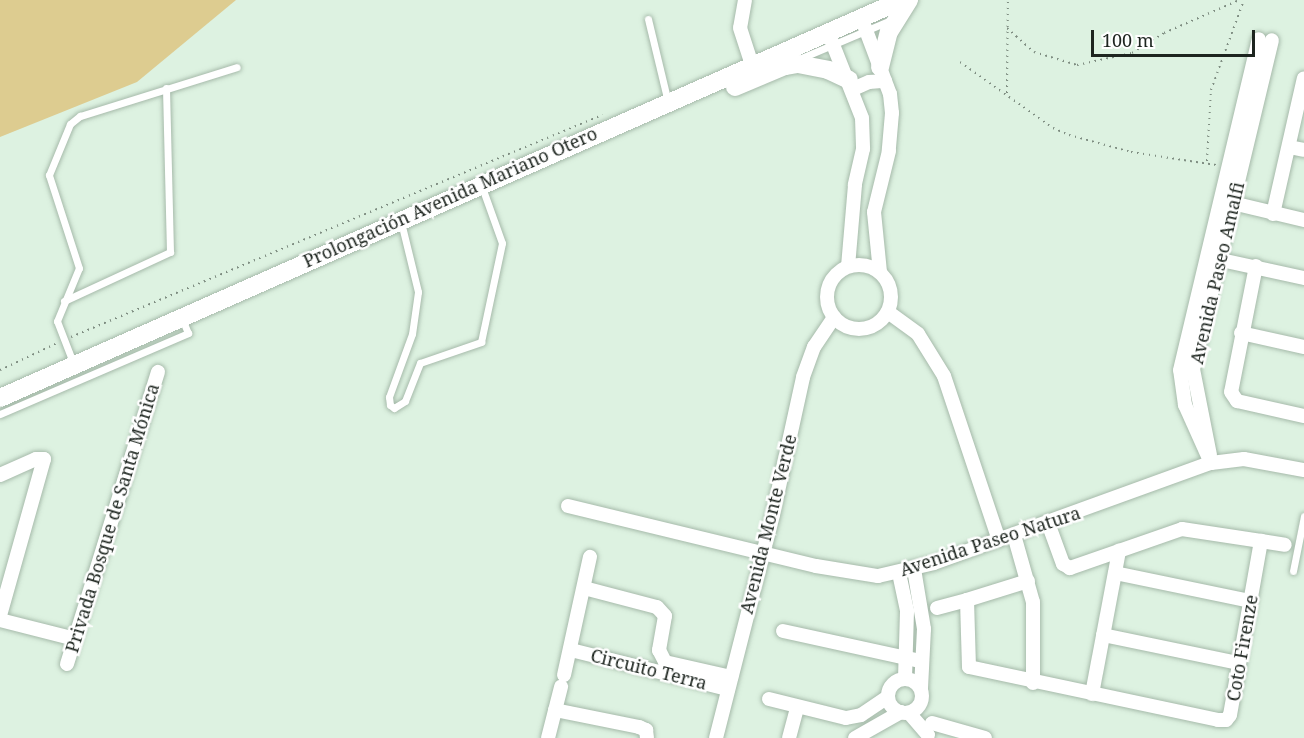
<!DOCTYPE html>
<meta charset="utf-8">
<style>
body{margin:0}
#map{position:relative;width:1304px;height:738px;overflow:hidden;background:#ddf2e1;font-family:"Noto Serif",serif}
div>[style]{position:absolute}
.green>*{inset:0;background:#ddcc90}
.path>*{height:2px;margin-top:-1px;transform-origin:0;background:repeating-linear-gradient(90deg,#7f8e82 0 1.5px,transparent 0 6px)}
.roads{filter:drop-shadow(0 0 2px #a6baaa) drop-shadow(0 0 2px #a6baaa)}
.lane>*{height:7px;margin:-3.5px;padding:0 3.5px;transform-origin:3.5px;border-radius:3.5px;background:#fff}
.street>*{height:14px;margin:-7px;padding:0 7px;transform-origin:7px;border-radius:7px;background:#fff}
.street>.ring{margin:-7px;padding:0;box-sizing:content-box;background:none;border:14px solid #fff;border-radius:50%}
.secondary>*{height:18px;margin:-9px;padding:0 9px;transform-origin:9px;border-radius:9px;background:#fff}
span{translate:-50% -50%;white-space:nowrap;text-align:center;line-height:1.15;-webkit-text-stroke:5px #fff;paint-order:stroke}
.street-label{font-size:18px;color:#1d251f}
.scale{position:absolute;left:1091px;top:30px;width:164px;height:27px;box-sizing:border-box;border:3px solid #1d251f;border-top:0;padding-left:8px;font-size:18px;line-height:21px;white-space:nowrap;color:#1d251f;-webkit-text-stroke:4px #fff;paint-order:stroke}
</style>
<div id="map">
<div class="green">
<i style="clip-path:polygon(0 0,236px 0,137px 82px,0 137px)"></i>
</div>
<div class="path">
<i style="left:1007px;top:28px;width:36px;rotate:42deg"></i>
<i style="left:1034px;top:52px;width:45px;rotate:16.8deg"></i>
<i style="left:1077px;top:65px;width:56px;rotate:-12.3deg"></i>
<i style="left:1132px;top:53px;width:38px;rotate:-32deg"></i>
<i style="left:1164px;top:33px;width:82px;rotate:-23.7deg"></i>
<i style="left:960px;top:62px;width:114px;rotate:35.4deg"></i>
<i style="left:1053px;top:128px;width:17px;rotate:24deg"></i>
<i style="left:1069px;top:135px;width:64px;rotate:15.3deg"></i>
<i style="left:1131px;top:152px;width:86px;rotate:8.7deg"></i>
<i style="left:1007px;top:93px;width:93px;rotate:-89.4deg"></i>
<i style="left:1207px;top:161px;width:71px;rotate:-86.8deg"></i>
<i style="left:1211px;top:90px;width:96px;rotate:-69.9deg"></i>
<i style="left:71px;top:337px;width:576px;rotate:-22.69deg"></i>
<i style="left:0;top:370px;width:63px;rotate:-25.3deg"></i>
</div>
<div class="roads">
<div class="lane">
<i style="left:648px;top:19px;width:85px;rotate:76.5deg"></i>
<i style="left:799px;top:59px;width:100px;rotate:-23deg"></i>
<i style="left:401px;top:222px;width:72px;rotate:76.3deg"></i>
<i style="left:418px;top:292px;width:42px;rotate:98.1deg"></i>
<i style="left:412px;top:334px;width:67px;rotate:110.1deg"></i>
<i style="left:389px;top:397px;width:8px;rotate:83deg"></i>
<i style="left:390px;top:405px;width:5px;rotate:37deg"></i>
<i style="left:394px;top:408px;width:13px;rotate:-32deg"></i>
<i style="left:405px;top:401px;width:41px;rotate:-68.5deg"></i>
<i style="left:420px;top:363px;width:65px;rotate:-19deg"></i>
<i style="left:481px;top:342px;width:101px;rotate:-78deg"></i>
<i style="left:502px;top:243px;width:59px;rotate:-109.7deg"></i>
<i style="left:64px;top:301px;width:117px;rotate:-24.8deg"></i>
<i style="left:170px;top:252px;width:164px;rotate:-91.4deg"></i>
<i style="left:74px;top:365px;width:47px;rotate:-111.1deg"></i>
<i style="left:57px;top:321px;width:57px;rotate:-67.5deg"></i>
<i style="left:79px;top:268px;width:98px;rotate:-107.9deg"></i>
<i style="left:49px;top:175px;width:55px;rotate:-67.6deg"></i>
<i style="left:70px;top:124px;width:13px;rotate:-39deg"></i>
<i style="left:80px;top:116px;width:164px;rotate:-17.3deg"></i>
<i style="left:0;top:414px;width:205px;rotate:-23.3deg"></i>
<i style="left:188px;top:333px;width:15px;rotate:-113deg"></i>
<i style="left:1293px;top:571px;width:56px;rotate:-78.7deg"></i>
</div>
<div class="street">
<i style="left:745px;top:0;width:28px;rotate:100deg"></i>
<i style="left:740px;top:28px;width:40px;rotate:72deg"></i>
<i style="left:861px;top:17px;width:82px;rotate:69.4deg"></i>
<i style="left:890px;top:94px;width:19px;rotate:84deg"></i>
<i style="left:892px;top:113px;width:38px;rotate:95deg"></i>
<i style="left:889px;top:151px;width:63px;rotate:103.8deg"></i>
<i style="left:874px;top:212px;width:60px;rotate:84.3deg"></i>
<i style="left:828px;top:32px;width:92px;rotate:68.4deg"></i>
<i style="left:862px;top:118px;width:31px;rotate:88deg"></i>
<i style="left:863px;top:149px;width:37px;rotate:103deg"></i>
<i style="left:855px;top:185px;width:81px;rotate:94.9deg"></i>
<i style="left:853px;top:89px;width:17px;rotate:-24deg"></i>
<i style="left:869px;top:82px;width:16px;rotate:-4deg"></i>
<i style="left:1289px;top:147px;width:15px;rotate:11deg"></i>
<i style="left:1224px;top:201px;width:82px;rotate:13.4deg"></i>
<i style="left:1273px;top:214px;width:139px;rotate:-77.2deg"></i>
<i style="left:1212px;top:258px;width:94px;rotate:12.3deg"></i>
<i class="ring" style="left:827px;top:265px;width:50px;height:50px"></i>
<i style="left:1256px;top:266px;width:128px;rotate:101.2deg"></i>
<i style="left:1231px;top:392px;width:11px;rotate:56deg"></i>
<i style="left:1237px;top:401px;width:69px;rotate:12.6deg"></i>
<i style="left:888px;top:312px;width:37px;rotate:36deg"></i>
<i style="left:918px;top:334px;width:49px;rotate:58.2deg"></i>
<i style="left:944px;top:376px;width:173px;rotate:71.5deg"></i>
<i style="left:1241px;top:333px;width:65px;rotate:12.5deg"></i>
<i style="left:1210px;top:455px;width:88px;rotate:-101.2deg"></i>
<i style="left:1193px;top:369px;width:338px;rotate:-76.5deg"></i>
<i style="left:1211px;top:463px;width:64px;rotate:-114.1deg"></i>
<i style="left:1185px;top:405px;width:35px;rotate:-98deg"></i>
<i style="left:1180px;top:370px;width:340px;rotate:-76.6deg"></i>
<i style="left:0;top:475px;width:39px;rotate:-24deg"></i>
<i style="left:36px;top:459px;width:8px"></i>
<i style="left:44px;top:459px;width:163px;rotate:105.7deg"></i>
<i style="left:568px;top:506px;width:255px;rotate:13.6deg"></i>
<i style="left:816px;top:566px;width:63px;rotate:9.2deg"></i>
<i style="left:878px;top:576px;width:57px;rotate:-13.1deg"></i>
<i style="left:934px;top:563px;width:294px;rotate:-19.9deg"></i>
<i style="left:1211px;top:463px;width:33px;rotate:-7deg"></i>
<i style="left:1244px;top:459px;width:61px;rotate:10.4deg"></i>
<i style="left:1014px;top:535px;width:70px;rotate:74.2deg"></i>
<i style="left:1033px;top:602px;width:81px;rotate:90deg"></i>
<i style="left:1261px;top:541px;width:24px;rotate:9deg"></i>
<i style="left:914px;top:569px;width:61px;rotate:80.5deg"></i>
<i style="left:924px;top:629px;width:60px;rotate:92.9deg"></i>
<i style="left:899px;top:573px;width:39px;rotate:78deg"></i>
<i style="left:907px;top:611px;width:68px;rotate:91.7deg"></i>
<i style="left:1115px;top:573px;width:138px;rotate:11.7deg"></i>
<i style="left:1028px;top:581px;width:64px;rotate:162.7deg"></i>
<i style="left:967px;top:600px;width:67px;rotate:88.3deg"></i>
<i style="left:969px;top:667px;width:255px;rotate:12deg"></i>
<i style="left:1218px;top:720px;width:8px"></i>
<i style="left:1226px;top:720px;width:6px;rotate:-51deg"></i>
<i style="left:1230px;top:715px;width:177px;rotate:-79.9deg"></i>
<i style="left:1261px;top:541px;width:80px;rotate:-171.4deg"></i>
<i style="left:1182px;top:529px;width:119px;rotate:160.8deg"></i>
<i style="left:1070px;top:568px;width:8px;rotate:-150deg"></i>
<i style="left:1063px;top:564px;width:44px;rotate:-110.1deg"></i>
<i style="left:584px;top:588px;width:75px;rotate:14.6deg"></i>
<i style="left:657px;top:607px;width:12px;rotate:48deg"></i>
<i style="left:665px;top:616px;width:35px;rotate:100deg"></i>
<i style="left:659px;top:650px;width:13px;rotate:63deg"></i>
<i style="left:665px;top:662px;width:68px;rotate:12.8deg"></i>
<i style="left:937px;top:608px;width:31px;rotate:-15deg"></i>
<i style="left:0;top:620px;width:77px;rotate:14.2deg"></i>
<i style="left:783px;top:631px;width:141px;rotate:12.3deg"></i>
<i style="left:1103px;top:635px;width:138px;rotate:11.7deg"></i>
<i style="left:571px;top:650px;width:162px;rotate:14deg"></i>
<i style="left:67px;top:664px;width:306px;rotate:-72.7deg"></i>
<i style="left:564px;top:675px;width:121px;rotate:-77.6deg"></i>
<i class="ring" style="left:888px;top:679px;width:20px;height:20px"></i>
<i style="left:1092px;top:694px;width:146px;rotate:-79.3deg"></i>
<i style="left:769px;top:699px;width:79px;rotate:13.9deg"></i>
<i style="left:846px;top:718px;width:15px;rotate:-11deg"></i>
<i style="left:861px;top:715px;width:32px;rotate:-34deg"></i>
<i style="left:555px;top:710px;width:86px;rotate:11.4deg"></i>
<i style="left:639px;top:727px;width:8px;rotate:23deg"></i>
<i style="left:646px;top:730px;width:8px;rotate:83deg"></i>
<i style="left:909px;top:713px;width:29px;rotate:49deg"></i>
<i style="left:932px;top:723px;width:55px;rotate:15.8deg"></i>
<i style="left:548px;top:738px;width:53px;rotate:-75.7deg"></i>
<i style="left:716px;top:738px;width:231px;rotate:-75.7deg"></i>
<i style="left:773px;top:514px;width:140px;rotate:-77.6deg"></i>
<i style="left:803px;top:377px;width:32px;rotate:-70deg"></i>
<i style="left:814px;top:347px;width:36px;rotate:-56deg"></i>
<i style="left:789px;top:738px;width:31px;rotate:-75deg"></i>
<i style="left:855px;top:738px;width:53px;rotate:-29.5deg"></i>
</div>
<div class="secondary">
<i style="left:880px;top:67px;width:36px;rotate:-76deg"></i>
<i style="left:889px;top:32px;width:38px;rotate:-58deg"></i>
<i style="left:735px;top:87px;width:54px;rotate:-22.8deg"></i>
<i style="left:785px;top:66px;width:13px;rotate:-9deg"></i>
<i style="left:798px;top:64px;width:31px;rotate:11deg"></i>
<i style="left:828px;top:70px;width:23px;rotate:25deg"></i>
<i style="left:0;top:398px;width:986px;rotate:-23.81deg"></i>
</div>
</div>
<div class="street-label">
<span style="left:450px;top:197px;rotate:-24deg">Prolongación Avenida Mariano Otero</span>
<span style="left:1217px;top:273px;rotate:-77deg">Avenida Paseo Amalfi</span>
<span style="left:112px;top:518px;rotate:-73deg">Privada Bosque de Santa Mónica</span>
<span style="left:768px;top:524px;rotate:-76deg">Avenida Monte Verde</span>
<span style="left:990px;top:541px;rotate:-18deg">Avenida Paseo Natura</span>
<span style="left:1242px;top:648px;rotate:-80deg">Coto Firenze</span>
<span style="left:649px;top:669px;rotate:14deg">Circuito Terra</span>
</div>
<div class="scale">100 m</div>
</div>
